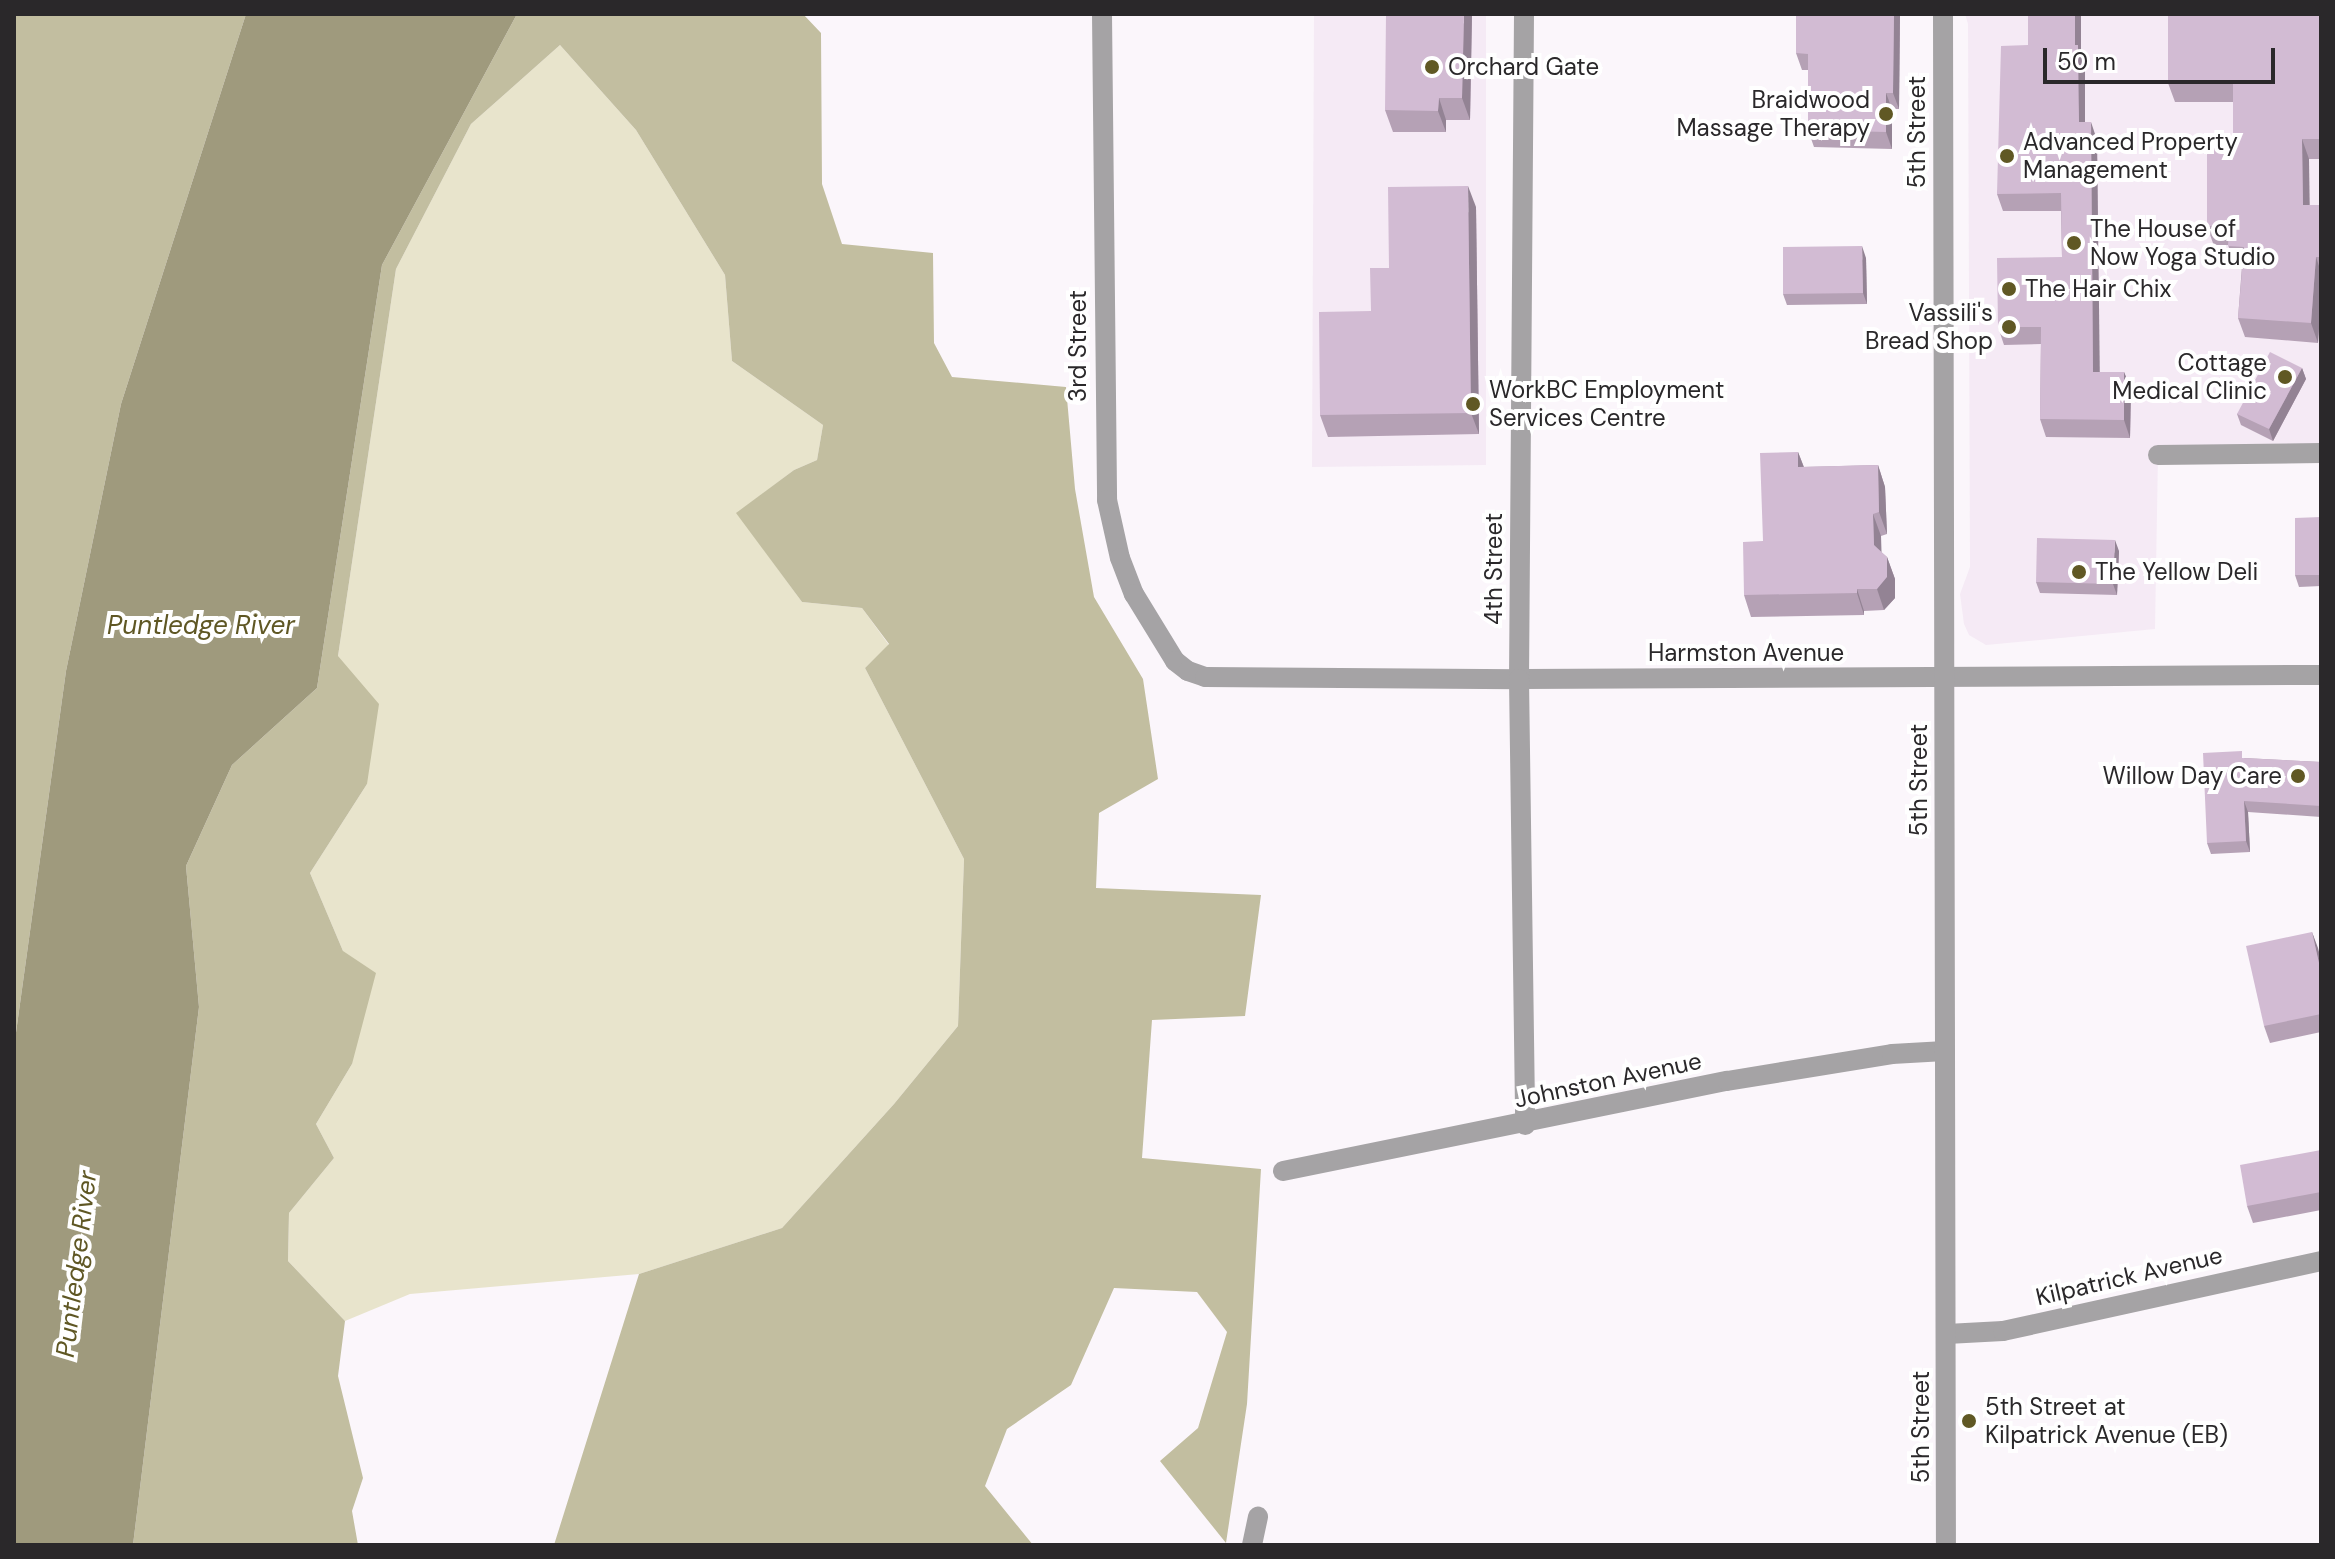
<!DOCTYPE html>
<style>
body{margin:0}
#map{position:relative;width:2335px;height:1559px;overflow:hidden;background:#fbf6fb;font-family:"DM Sans",sans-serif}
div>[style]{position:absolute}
.built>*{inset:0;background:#f5eaf5}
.green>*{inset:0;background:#e8e4cc}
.forest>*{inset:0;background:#c2bea0}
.water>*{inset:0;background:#9f9a7d}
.minor>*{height:20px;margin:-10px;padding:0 10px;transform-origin:10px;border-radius:10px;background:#a5a3a5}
.tertiary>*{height:20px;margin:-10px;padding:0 10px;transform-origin:10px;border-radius:10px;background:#a5a3a5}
.wall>*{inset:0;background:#b5a1b5}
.shaded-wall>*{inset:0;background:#938394}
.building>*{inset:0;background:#d2bbd3}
.dots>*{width:22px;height:22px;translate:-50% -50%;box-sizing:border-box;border:4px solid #fff;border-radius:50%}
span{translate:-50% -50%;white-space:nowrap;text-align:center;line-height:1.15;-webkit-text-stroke:8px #fff;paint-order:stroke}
.poi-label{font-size:24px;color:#2a282a}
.left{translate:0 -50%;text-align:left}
.right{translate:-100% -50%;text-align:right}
.street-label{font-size:24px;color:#2a282a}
.water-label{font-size:26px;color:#5f5724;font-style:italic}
.frame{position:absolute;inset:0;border:16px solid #2a282a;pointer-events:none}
.scale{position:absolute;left:2043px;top:48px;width:232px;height:36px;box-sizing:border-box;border:4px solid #2a282a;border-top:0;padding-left:10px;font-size:24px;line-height:28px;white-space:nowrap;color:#2a282a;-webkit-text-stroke:6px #fff;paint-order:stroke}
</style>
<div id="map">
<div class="built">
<i style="clip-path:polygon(1314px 14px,1486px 14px,1486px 465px,1312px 467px)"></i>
<i style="clip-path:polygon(1965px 14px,2321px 14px,2321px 453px,2158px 455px,2155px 629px,1986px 645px,1969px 635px,1964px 624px,1960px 594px,1970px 567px,1968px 24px)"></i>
</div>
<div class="green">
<i style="clip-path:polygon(560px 45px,636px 130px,725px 275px,732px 361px,823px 425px,817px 460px,794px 470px,737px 513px,802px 602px,862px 608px,889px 645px,865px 668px,964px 859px,958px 1026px,894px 1104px,782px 1228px,639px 1274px,410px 1294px,345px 1321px,288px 1261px,289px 1213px,334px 1158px,316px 1124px,352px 1064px,343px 951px,310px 873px,367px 784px,338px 656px,396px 269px,471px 124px)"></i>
</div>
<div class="forest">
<i style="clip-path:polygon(14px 14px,246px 14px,121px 404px,66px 671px,14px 1047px)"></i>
<i style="clip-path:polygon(517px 14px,803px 14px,821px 33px,822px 184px,842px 244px,933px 253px,934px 343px,952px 377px,1066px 387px,1075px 489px,1094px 597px,1143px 679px,1158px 779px,1099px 813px,1096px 888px,1261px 895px,1245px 1016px,1152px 1020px,1142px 1158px,1261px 1169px,1247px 1404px,1226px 1543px,1160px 1461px,1198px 1428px,1227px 1332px,1197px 1292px,1114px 1288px,1071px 1385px,1007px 1429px,985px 1486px,1033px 1545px,554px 1545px,639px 1274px,782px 1228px,894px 1104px,958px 1026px,964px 859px,865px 668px,889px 644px,862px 608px,802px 602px,736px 513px,794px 470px,817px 460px,823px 425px,732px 361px,725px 275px,636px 130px,560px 45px,471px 124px,396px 269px,338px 656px,379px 704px,367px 784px,310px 873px,343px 951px,376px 973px,352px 1064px,316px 1124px,334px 1158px,289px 1213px,288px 1261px,345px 1321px,338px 1376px,363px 1478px,352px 1511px,358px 1545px,133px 1545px,199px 1007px,186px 866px,232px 765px,317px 688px,382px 265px)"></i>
</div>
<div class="water">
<i style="clip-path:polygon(246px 14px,517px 14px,382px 265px,317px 688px,232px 765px,186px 866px,199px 1007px,133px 1545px,14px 1545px,14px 1047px,66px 671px,121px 404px)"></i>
</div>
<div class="minor">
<i style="left:1102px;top:14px;width:486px;rotate:89.4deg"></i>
<i style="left:1107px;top:500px;width:59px;rotate:77.4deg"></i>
<i style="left:1120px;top:558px;width:39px;rotate:69deg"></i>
<i style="left:1134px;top:594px;width:79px;rotate:58.5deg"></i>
<i style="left:1175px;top:661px;width:16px;rotate:38deg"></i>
<i style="left:1188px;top:671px;width:18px;rotate:19deg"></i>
<i style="left:1205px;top:677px;width:314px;rotate:0.4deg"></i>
<i style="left:1519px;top:679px;width:802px;rotate:-0.29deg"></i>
<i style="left:1524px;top:14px;width:665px;rotate:90.43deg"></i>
<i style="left:1519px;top:679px;width:446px;rotate:89.2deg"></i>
<i style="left:2158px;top:455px;width:163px;rotate:-0.7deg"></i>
<i style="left:1283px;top:1171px;width:453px;rotate:-11.5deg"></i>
<i style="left:1727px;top:1081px;width:167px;rotate:-9.3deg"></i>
<i style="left:1892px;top:1054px;width:53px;rotate:-3.2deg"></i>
<i style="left:1947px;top:1334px;width:56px;rotate:-3.1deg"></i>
<i style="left:2003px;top:1331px;width:326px;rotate:-12.4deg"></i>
<i style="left:1252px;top:1545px;width:29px;rotate:-78deg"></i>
</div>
<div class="tertiary">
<i style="left:1943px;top:14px;width:1531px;rotate:89.89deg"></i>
</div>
<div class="wall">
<i style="clip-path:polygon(1472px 14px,1470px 120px,1446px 120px,1446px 132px,1393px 132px,1385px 110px)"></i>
<i style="clip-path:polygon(1771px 14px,1900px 14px,1899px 109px,1892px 109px,1892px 149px,1814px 147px,1808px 130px,1808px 70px,1802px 70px,1796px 53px,1796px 14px)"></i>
<i style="clip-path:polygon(2028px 14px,2081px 14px,2081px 53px,2085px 62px,2085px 122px,2097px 140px,2099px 372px,2124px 372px,2131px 389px,2130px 438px,2046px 437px,2040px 419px,2041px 344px,2004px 345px,1998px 327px,2062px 257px,2061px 211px,2003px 211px,1997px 194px,2028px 45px)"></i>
<i style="clip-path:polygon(2321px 14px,2321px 159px,2309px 159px,2309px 205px,2321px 205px,2321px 298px,2318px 343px,2245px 337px,2238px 318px,2242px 266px,2235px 265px,2228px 245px,2214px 246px,2207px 226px,2233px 148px,2233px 102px,2175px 102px,2168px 83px)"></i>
<i style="clip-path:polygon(1476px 207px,1479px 434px,1328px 437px,1320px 415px,1371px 311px,1389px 268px)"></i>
<i style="clip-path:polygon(1866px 258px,1867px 304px,1787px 305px,1783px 294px)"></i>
<i style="clip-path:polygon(2302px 368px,2306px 379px,2273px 441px,2241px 425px,2237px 414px)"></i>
<i style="clip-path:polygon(1798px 452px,1804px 467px,1878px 465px,1885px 487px,1887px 534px,1881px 536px,1881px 552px,1887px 557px,1895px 579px,1895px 598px,1884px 610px,1864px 611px,1864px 615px,1751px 617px,1744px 595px,1763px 541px)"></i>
<i style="clip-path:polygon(2321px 517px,2321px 586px,2299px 587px,2295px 575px)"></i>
<i style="clip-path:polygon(2119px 551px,2117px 595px,2040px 593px,2036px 582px)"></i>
<i style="clip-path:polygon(2244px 758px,2321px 762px,2321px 817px,2248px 812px,2250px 852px,2211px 854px,2207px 843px)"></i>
<i style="clip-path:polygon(2312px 932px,2321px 960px,2321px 1032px,2270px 1043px,2264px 1026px)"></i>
<i style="clip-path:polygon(2321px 1150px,2321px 1210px,2253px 1223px,2247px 1206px)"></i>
</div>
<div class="shaded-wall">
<i style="clip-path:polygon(1464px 14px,1472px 14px,1470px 120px,1462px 98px)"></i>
<i style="clip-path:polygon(1894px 14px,1900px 15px,1899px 109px,1893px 93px)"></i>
<i style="clip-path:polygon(2075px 14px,2081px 14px,2081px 53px,2085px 62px,2085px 140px,2079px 122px,2075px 45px)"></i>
<i style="clip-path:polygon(1886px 93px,1892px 109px,1892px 149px,1886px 132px)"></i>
<i style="clip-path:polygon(1439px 98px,1446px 120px,1446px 132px,1438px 111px)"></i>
<i style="clip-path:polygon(2091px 122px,2097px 140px,2100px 389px,2093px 372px)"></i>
<i style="clip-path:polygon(2302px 139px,2309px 159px,2310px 224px,2303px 205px)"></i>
<i style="clip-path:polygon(1468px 186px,1476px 207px,1479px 434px,1471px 413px)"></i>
<i style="clip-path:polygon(1862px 246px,1866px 258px,1867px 304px,1863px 293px)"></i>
<i style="clip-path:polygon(2316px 257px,2321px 272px,2321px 298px,2318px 343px,2311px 323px)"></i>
<i style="clip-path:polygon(2302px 368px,2306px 379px,2273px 441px,2269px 429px)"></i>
<i style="clip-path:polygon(2124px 372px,2131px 389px,2130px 438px,2124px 420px)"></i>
<i style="clip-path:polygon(1798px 452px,1806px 473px,1798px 467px)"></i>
<i style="clip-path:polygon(1878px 465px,1885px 487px,1887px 534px,1879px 512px)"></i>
<i style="clip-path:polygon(1873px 514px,1881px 536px,1882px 567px,1874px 545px)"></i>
<i style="clip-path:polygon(2115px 540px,2119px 551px,2117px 595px,2113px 584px)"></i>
<i style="clip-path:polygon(1887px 557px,1895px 579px,1895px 598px,1884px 610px,1877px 589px)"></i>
<i style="clip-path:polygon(1857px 589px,1864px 611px,1864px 615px,1857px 593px)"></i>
<i style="clip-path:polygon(2244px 801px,2248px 812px,2250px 852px,2246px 841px)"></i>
<i style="clip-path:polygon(2312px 932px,2318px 948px,2321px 960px,2321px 972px)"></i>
</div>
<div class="building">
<i style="clip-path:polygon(1386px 14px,1464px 14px,1462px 98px,1439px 98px,1438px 111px,1385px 110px)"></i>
<i style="clip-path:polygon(1796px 14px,1894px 14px,1893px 93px,1886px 93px,1886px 132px,1808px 130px,1808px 54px,1796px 53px)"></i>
<i style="clip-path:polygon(2028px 14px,2075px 14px,2075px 45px,2078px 45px,2079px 122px,2091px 122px,2093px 372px,2124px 372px,2124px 420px,2040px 419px,2041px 327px,1998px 327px,1997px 258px,2062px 257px,2061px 193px,1997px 194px,2001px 46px,2028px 45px)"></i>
<i style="clip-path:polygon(2168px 14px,2321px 14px,2321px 139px,2302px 139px,2303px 205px,2321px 205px,2321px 257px,2316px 257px,2311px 323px,2238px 318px,2244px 247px,2228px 246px,2229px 226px,2207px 226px,2207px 148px,2233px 148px,2233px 83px,2168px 83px)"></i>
<i style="clip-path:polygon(1468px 186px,1471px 413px,1320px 415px,1319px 312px,1371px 311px,1370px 268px,1389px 268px,1388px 187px)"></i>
<i style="clip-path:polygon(1862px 246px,1863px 293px,1783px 294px,1783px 247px)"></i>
<i style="clip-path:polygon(2270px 352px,2302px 368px,2269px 429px,2237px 414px)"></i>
<i style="clip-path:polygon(1798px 452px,1798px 467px,1878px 465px,1879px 512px,1873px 514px,1874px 545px,1887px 557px,1887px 577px,1877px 589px,1857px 589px,1857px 593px,1744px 595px,1743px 542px,1763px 541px,1760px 453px)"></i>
<i style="clip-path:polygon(2321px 517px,2321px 575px,2295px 575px,2295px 518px)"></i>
<i style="clip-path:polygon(2037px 538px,2115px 540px,2113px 584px,2036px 582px)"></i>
<i style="clip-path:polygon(2242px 751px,2242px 758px,2321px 762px,2321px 806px,2244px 801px,2246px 841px,2207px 843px,2203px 753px)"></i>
<i style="clip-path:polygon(2312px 932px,2321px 972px,2321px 1014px,2264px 1026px,2246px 946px)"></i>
<i style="clip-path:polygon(2321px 1150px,2321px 1192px,2247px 1206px,2240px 1165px)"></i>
</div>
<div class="dots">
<i style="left:1432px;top:67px;background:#605824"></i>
<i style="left:1886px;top:114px;background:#605824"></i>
<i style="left:2007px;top:156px;background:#605824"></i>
<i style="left:2074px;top:243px;background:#605824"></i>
<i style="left:2009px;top:289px;background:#605824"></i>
<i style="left:2009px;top:327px;background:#605824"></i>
<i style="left:2285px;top:377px;background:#605824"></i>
<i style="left:1473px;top:404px;background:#605824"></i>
<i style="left:2079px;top:572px;background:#605824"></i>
<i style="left:2298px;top:776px;background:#605824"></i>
<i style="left:1969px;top:1421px;background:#605824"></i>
</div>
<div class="poi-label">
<span class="left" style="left:1448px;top:67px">Orchard Gate</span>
<span class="right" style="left:1870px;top:114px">Braidwood<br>Massage Therapy</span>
<span class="left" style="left:2023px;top:156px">Advanced Property<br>Management</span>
<span class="left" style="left:2090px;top:243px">The House of<br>Now Yoga Studio</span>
<span class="left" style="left:2025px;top:289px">The Hair Chix</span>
<span class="right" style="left:1993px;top:327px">Vassili's<br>Bread Shop</span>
<span class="right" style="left:2267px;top:377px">Cottage<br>Medical Clinic</span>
<span class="left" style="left:1489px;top:404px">WorkBC Employment<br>Services Centre</span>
<span class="left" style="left:2095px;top:572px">The Yellow Deli</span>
<span class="right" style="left:2282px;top:776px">Willow Day Care</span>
<span class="left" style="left:1985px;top:1421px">5th Street at<br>Kilpatrick Avenue (EB)</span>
</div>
<div class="street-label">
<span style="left:1917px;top:132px;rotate:-90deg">5th Street</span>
<span style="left:1078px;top:346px;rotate:-90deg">3rd Street</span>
<span style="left:1494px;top:569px;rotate:-90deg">4th Street</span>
<span style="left:1746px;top:653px">Harmston Avenue</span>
<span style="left:1919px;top:780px;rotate:-90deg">5th Street</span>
<span style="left:1608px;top:1080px;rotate:-12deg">Johnston Avenue</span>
<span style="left:2129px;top:1276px;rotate:-13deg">Kilpatrick Avenue</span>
<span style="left:1921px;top:1427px;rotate:-90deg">5th Street</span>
</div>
<div class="water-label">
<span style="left:201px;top:626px">Puntledge River</span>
<span style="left:77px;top:1264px;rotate:-83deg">Puntledge River</span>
</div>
<div class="frame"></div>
<div class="scale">50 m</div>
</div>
